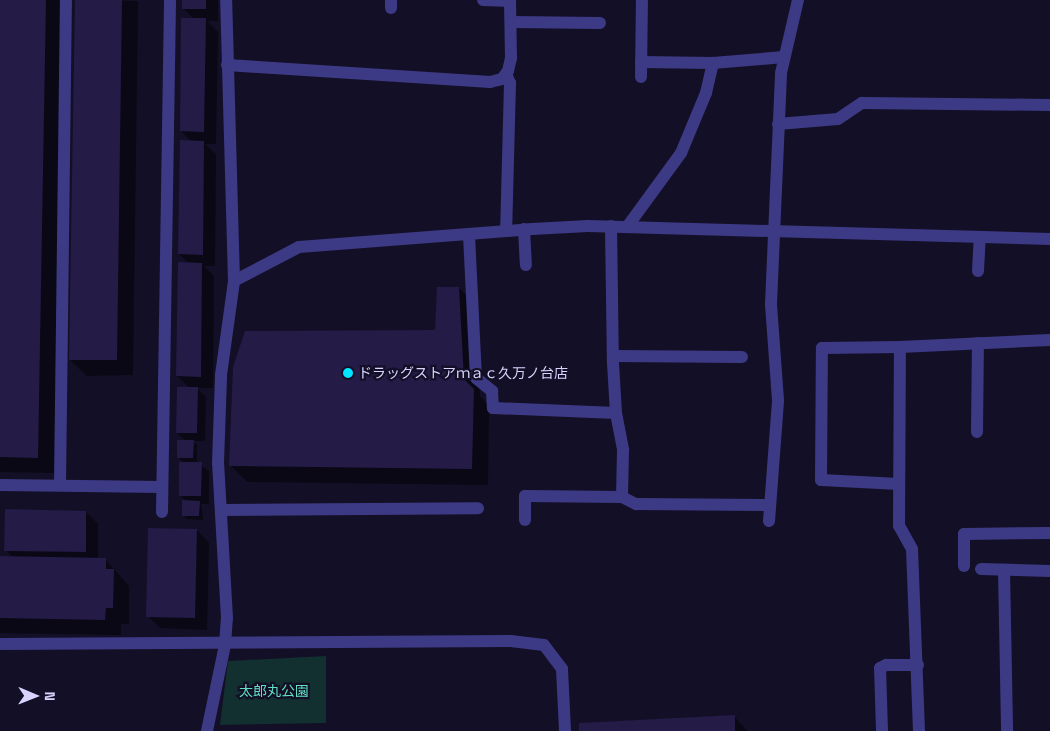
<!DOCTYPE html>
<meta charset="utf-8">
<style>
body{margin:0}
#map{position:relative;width:1050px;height:731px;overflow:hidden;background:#130f26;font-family:"Space Grotesk","Noto Sans JP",sans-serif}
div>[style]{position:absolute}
.green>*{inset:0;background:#12302f}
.shadow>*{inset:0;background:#0007}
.building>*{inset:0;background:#241b47}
.minor>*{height:12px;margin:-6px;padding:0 6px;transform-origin:6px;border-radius:6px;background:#3d3a85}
.dots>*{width:14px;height:14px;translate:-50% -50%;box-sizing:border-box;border:2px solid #130f26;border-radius:50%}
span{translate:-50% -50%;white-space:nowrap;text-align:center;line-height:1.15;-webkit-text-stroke:4.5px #130f26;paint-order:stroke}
.poi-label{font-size:14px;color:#d9d4ff}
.left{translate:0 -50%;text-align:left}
.park-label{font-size:14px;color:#5fe0c0}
.north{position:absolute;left:10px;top:671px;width:50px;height:50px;-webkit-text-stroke:4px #130f26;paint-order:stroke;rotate:91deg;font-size:14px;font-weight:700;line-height:20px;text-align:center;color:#d9d4ff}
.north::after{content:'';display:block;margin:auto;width:18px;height:22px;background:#d9d4ff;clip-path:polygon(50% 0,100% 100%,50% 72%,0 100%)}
</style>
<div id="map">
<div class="green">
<i style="clip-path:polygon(326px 656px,326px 723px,220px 725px,228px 661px)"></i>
</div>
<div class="shadow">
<i style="clip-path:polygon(0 0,62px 0,54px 473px,0 472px)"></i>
<i style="clip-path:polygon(76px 0,138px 1px,133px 375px,87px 376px,70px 360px)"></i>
<i style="clip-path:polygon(183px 0,218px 0,218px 21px,207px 21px,218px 32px,216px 144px,205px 144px,216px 154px,215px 266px,204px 266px,214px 276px,213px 388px,197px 388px,206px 397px,205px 441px,192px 441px,197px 445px,197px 463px,209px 471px,209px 504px,201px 504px,203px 520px,187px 519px,183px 515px,187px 502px,180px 495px,184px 463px,178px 457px,186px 441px,177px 433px,190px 388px,177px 376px,189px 264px,179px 254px,192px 142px,181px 131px,194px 19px,183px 8px)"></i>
<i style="clip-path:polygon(459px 288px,475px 304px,480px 396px,489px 406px,488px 485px,247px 482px,230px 465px,436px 331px)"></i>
<i style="clip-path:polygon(86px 512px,98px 524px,98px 559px,105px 559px,129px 586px,129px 624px,121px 624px,121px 635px,0 633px,0 557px,13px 558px,6px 550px)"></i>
<i style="clip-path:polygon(197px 530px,209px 543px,207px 630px,160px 628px,148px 616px)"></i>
<i style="clip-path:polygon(734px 716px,747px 731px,580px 731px)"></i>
</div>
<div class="building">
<i style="clip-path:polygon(0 0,46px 0,38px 458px,0 457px)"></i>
<i style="clip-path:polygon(75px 0,122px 0,117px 360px,69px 360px)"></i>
<i style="clip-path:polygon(182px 0,206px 0,206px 9px,182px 9px)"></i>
<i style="clip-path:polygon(181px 18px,206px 18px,204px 132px,180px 131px)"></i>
<i style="clip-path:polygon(180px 140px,204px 141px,203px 255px,178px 254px)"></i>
<i style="clip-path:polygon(178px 262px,202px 263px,201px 377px,176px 376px)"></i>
<i style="clip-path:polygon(437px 287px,459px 287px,464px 379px,474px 389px,472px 469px,229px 466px,233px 367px,245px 331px,435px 330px)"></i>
<i style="clip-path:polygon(177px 387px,198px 387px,197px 433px,176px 433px)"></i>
<i style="clip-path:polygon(177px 440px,194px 440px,193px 458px,177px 458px)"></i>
<i style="clip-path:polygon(179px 462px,202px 462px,201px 496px,179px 496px)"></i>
<i style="clip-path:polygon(182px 500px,200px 501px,199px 516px,182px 516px)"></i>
<i style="clip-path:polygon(5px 509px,86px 511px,86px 552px,4px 551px)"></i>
<i style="clip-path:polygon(148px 528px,197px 529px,195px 618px,146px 617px)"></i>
<i style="clip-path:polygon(0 556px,106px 558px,106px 569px,114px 569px,113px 608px,106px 608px,105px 620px,0 618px)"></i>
<i style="clip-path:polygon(735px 715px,735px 731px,579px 731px,579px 723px)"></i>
</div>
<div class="minor">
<i style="left:483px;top:0;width:27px;rotate:2deg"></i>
<i style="left:391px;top:8px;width:8px;rotate:-90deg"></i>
<i style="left:511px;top:22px;width:89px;rotate:0.6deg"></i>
<i style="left:641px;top:62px;width:72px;rotate:0.8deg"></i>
<i style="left:713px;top:63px;width:71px;rotate:-4.8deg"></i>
<i style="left:227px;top:65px;width:264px;rotate:3.7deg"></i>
<i style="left:490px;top:82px;width:12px;rotate:-14deg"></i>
<i style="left:502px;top:79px;width:10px;rotate:-53deg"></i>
<i style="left:508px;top:71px;width:13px;rotate:-77deg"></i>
<i style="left:511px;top:58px;width:58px;rotate:-91deg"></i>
<i style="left:506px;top:74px;width:10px;rotate:66deg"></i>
<i style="left:510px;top:83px;width:148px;rotate:91.5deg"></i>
<i style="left:641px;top:77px;width:77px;rotate:-89.3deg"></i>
<i style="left:778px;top:124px;width:60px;rotate:-4.8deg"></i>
<i style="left:838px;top:119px;width:29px;rotate:-34deg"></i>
<i style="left:862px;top:103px;width:188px;rotate:0.6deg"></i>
<i style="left:611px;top:226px;width:137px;rotate:89.2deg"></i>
<i style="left:613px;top:363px;width:50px;rotate:86.6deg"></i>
<i style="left:616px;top:413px;width:38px;rotate:79deg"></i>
<i style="left:623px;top:450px;width:47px;rotate:91.2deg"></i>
<i style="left:622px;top:497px;width:16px;rotate:27deg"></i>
<i style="left:636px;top:504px;width:134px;rotate:0.4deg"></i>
<i style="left:627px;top:227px;width:92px;rotate:-53.9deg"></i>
<i style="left:681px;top:153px;width:65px;rotate:-67.4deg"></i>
<i style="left:706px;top:93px;width:31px;rotate:-77deg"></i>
<i style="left:524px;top:229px;width:36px;rotate:87deg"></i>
<i style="left:469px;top:235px;width:143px;rotate:87.2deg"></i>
<i style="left:476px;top:378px;width:21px;rotate:39deg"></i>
<i style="left:492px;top:391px;width:17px;rotate:87deg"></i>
<i style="left:493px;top:408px;width:123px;rotate:2.3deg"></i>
<i style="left:978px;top:271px;width:34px;rotate:-87deg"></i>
<i style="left:234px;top:281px;width:73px;rotate:-27.6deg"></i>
<i style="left:299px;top:247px;width:234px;rotate:-4.4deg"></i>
<i style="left:532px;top:229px;width:56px;rotate:-3.1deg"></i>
<i style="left:588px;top:226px;width:462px;rotate:1.6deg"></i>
<i style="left:613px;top:356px;width:129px;rotate:0.4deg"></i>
<i style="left:977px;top:432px;width:89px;rotate:-89.4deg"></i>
<i style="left:899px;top:484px;width:78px;rotate:-177.1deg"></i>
<i style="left:821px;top:480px;width:132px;rotate:-89.6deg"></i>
<i style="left:822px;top:348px;width:78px;rotate:-0.7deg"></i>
<i style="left:0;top:485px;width:162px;rotate:0.7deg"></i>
<i style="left:60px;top:485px;width:485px;rotate:-89.3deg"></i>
<i style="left:221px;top:510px;width:257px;rotate:-0.4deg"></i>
<i style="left:162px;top:512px;width:512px;rotate:-89.1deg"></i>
<i style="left:525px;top:520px;width:24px;rotate:-90deg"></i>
<i style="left:525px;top:496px;width:97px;rotate:0.6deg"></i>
<i style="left:769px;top:521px;width:121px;rotate:-85.7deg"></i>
<i style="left:778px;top:400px;width:96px;rotate:-94.2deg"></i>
<i style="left:771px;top:304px;width:231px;rotate:-87.5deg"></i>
<i style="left:781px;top:73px;width:75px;rotate:-76.9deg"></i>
<i style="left:964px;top:566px;width:32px;rotate:-90deg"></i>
<i style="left:964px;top:534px;width:86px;rotate:-0.7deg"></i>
<i style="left:981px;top:569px;width:69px;rotate:1.7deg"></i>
<i style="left:1004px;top:570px;width:161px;rotate:88.9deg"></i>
<i style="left:0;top:644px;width:511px;rotate:-0.34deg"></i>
<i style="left:511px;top:641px;width:33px;rotate:7deg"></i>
<i style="left:544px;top:645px;width:30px;rotate:53deg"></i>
<i style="left:562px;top:669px;width:62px;rotate:87.2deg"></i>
<i style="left:207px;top:731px;width:88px;rotate:-78.2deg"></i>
<i style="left:225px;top:645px;width:27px;rotate:-86deg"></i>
<i style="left:227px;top:618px;width:155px;rotate:-93.3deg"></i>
<i style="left:218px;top:463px;width:88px;rotate:-88deg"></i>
<i style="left:221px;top:375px;width:95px;rotate:-82.1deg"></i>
<i style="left:234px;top:281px;width:281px;rotate:-91.6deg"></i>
<i style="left:882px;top:731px;width:63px;rotate:-91.8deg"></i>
<i style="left:880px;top:668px;width:7px;rotate:-27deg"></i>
<i style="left:886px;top:665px;width:32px"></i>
<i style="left:919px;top:731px;width:182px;rotate:-92.2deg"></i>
<i style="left:912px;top:549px;width:26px;rotate:-119deg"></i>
<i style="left:899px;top:526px;width:179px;rotate:-89.7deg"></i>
<i style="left:900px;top:347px;width:150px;rotate:-2.7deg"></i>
</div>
<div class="dots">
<i style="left:348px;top:373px;background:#00e5ff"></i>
</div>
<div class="poi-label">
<span class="left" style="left:358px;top:373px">ドラッグストアｍａｃ久万ノ台店</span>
</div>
<div class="park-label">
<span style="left:274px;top:691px">太郎丸公園</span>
</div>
<div class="north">N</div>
</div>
